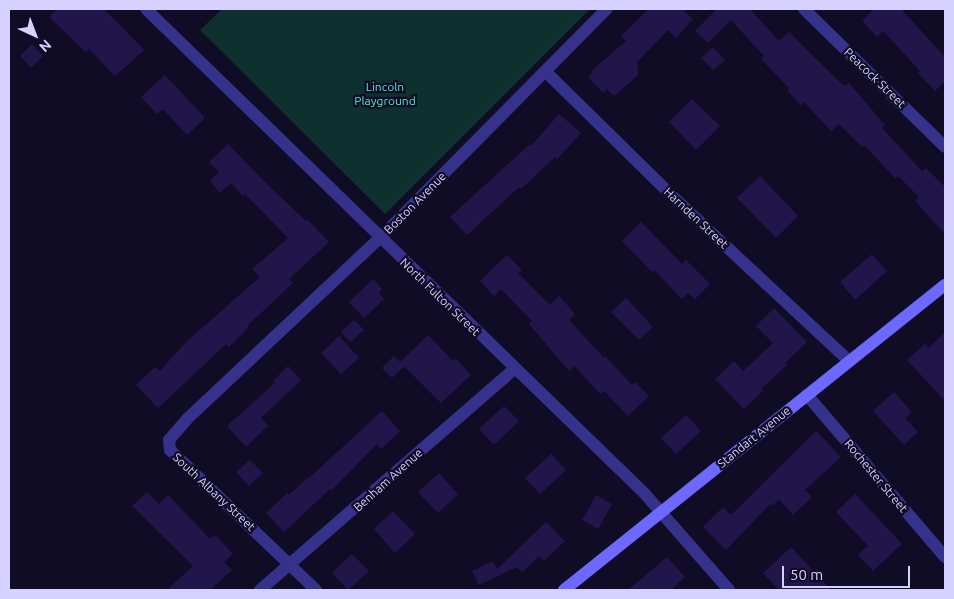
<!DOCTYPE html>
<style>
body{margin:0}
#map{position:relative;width:954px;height:599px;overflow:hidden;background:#110c26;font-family:Ubuntu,sans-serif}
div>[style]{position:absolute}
.green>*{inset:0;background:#0e3130}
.building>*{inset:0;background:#211649}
.street>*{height:12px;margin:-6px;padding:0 6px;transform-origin:6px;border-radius:6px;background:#36328b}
.secondary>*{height:12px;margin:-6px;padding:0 6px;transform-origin:6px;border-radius:6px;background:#6d68ff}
span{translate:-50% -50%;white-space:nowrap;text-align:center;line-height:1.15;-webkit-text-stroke:4.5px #110c26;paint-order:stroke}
.street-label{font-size:12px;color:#d7d1ff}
.park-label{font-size:12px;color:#50edc7}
.frame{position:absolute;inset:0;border:10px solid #d7d1ff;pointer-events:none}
.north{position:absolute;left:10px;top:10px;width:50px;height:50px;-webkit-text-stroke:4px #110c26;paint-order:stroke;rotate:137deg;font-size:14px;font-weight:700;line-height:20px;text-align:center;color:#d7d1ff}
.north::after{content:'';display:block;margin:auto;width:18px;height:22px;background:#d7d1ff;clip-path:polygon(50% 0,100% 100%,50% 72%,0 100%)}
.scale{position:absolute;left:782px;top:566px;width:128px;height:22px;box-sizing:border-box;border:2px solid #d7d1ff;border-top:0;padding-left:6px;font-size:15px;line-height:18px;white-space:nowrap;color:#d7d1ff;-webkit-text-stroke:4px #110c26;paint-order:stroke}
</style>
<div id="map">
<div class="green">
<i style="clip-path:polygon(222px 9px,590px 9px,385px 214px,200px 30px)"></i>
</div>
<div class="building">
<i style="clip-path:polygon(57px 9px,104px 9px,144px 50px,115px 76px,89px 49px,86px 52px,49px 17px)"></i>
<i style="clip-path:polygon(649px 9px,682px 9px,693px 19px,676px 38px,668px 30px,637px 62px,638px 75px,614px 96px,607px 89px,603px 93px,588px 77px,593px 72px,591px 71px,626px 41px,621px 36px)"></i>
<i style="clip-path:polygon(717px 9px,750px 9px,779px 41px,789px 32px,844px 86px,849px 83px,885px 125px,882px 128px,922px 171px,926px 168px,945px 187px,945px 234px,915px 201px,919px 197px,898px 176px,895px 178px,864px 145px,862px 147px,839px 124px,831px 131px,804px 102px,801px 105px,787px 90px,789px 88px,761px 59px,764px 56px,731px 20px,708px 43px,695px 31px)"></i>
<i style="clip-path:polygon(874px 9px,901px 9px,945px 57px,945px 81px,935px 91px,918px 73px,920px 71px,883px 31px,877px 37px,862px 21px)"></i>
<i style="clip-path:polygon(32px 44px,43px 56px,31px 68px,20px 56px)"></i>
<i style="clip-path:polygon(713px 47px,725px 60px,713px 70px,701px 58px)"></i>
<i style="clip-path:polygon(165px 75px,205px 118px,187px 135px,163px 109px,157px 114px,141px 97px)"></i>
<i style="clip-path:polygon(692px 99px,720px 126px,696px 150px,669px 122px)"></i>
<i style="clip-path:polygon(559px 114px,581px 133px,557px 159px,555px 157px,521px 189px,519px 187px,467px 235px,450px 217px,530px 144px,531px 146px)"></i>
<i style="clip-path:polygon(228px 144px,269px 186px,306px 221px,308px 220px,329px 242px,289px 279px,293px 283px,247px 326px,249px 327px,229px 347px,226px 344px,158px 408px,136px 385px,155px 367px,160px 371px,185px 343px,260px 277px,252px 269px,288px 238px,245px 194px,243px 196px,231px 183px,220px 193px,210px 181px,219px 172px,209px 162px)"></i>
<i style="clip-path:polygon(760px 176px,798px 216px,776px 238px,737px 198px)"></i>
<i style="clip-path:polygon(641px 222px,682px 264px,686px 260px,710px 284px,695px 299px,688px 293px,682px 299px,654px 270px,652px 272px,622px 241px)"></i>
<i style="clip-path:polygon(872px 254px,887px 271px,855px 300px,840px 282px)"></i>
<i style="clip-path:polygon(507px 255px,522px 270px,518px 273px,550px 305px,559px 296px,575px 314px,569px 320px,604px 358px,605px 356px,632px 385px,635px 382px,649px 396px,628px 416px,604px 391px,600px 394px,575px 366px,569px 371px,529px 324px,532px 321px,501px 289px,494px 296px,480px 281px)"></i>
<i style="clip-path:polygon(373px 279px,382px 289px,379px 293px,384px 299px,364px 318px,349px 302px)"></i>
<i style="clip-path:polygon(626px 298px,653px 327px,639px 340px,611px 312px)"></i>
<i style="clip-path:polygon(774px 308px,807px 342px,785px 363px,787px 365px,761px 389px,763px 391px,744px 409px,715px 379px,734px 361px,743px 371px,773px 343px,756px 326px)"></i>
<i style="clip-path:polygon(354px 320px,364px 330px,351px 342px,341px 332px)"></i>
<i style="clip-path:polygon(945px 332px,945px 401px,907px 360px,925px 344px,929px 348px)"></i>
<i style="clip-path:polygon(428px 335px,453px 361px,456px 358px,471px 375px,441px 403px,404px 366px,392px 378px,382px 368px,394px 356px,400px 362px)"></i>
<i style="clip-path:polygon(339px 336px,359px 358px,341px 374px,321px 353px)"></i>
<i style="clip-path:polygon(288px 366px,301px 380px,261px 418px,268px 426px,246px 447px,227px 426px,275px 383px,273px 381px)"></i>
<i style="clip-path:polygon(894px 392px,912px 412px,905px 418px,918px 432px,904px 445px,873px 411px)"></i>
<i style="clip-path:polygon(504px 406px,519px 421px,494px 445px,479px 429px)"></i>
<i style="clip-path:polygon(382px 411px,400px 431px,381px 449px,377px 444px,331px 491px,330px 489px,284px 532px,266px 513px,287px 493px,289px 495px,307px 478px,308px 479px)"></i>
<i style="clip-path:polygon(686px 415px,701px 431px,676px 454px,661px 438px)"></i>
<i style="clip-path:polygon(816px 431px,841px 457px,805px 490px,812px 497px,793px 515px,779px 499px,772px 506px,770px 504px,726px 550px,703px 527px,723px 507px,731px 515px)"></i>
<i style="clip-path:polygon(551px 454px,566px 470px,540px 494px,525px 478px)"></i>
<i style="clip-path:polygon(250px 460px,263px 473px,249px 486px,236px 472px)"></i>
<i style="clip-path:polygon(439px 473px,458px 494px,438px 513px,418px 492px)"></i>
<i style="clip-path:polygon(147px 492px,159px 504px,168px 495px,210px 539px,215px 535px,233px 554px,224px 562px,232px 570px,210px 590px,167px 590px,193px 566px,132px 506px)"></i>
<i style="clip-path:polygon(855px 494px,902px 544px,873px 571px,858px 555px,868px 546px,836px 512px)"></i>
<i style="clip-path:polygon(596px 495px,612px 504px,598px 529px,582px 520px)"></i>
<i style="clip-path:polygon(393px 511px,415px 534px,395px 553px,374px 529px)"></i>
<i style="clip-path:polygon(546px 522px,565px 541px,544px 561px,539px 556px,522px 572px,517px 567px,479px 585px,472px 571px,493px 561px,497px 569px)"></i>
<i style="clip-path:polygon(791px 547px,806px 563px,831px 590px,779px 590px,763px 573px)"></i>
<i style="clip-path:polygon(352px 554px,369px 571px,348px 590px,332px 573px)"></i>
<i style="clip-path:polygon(667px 557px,685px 577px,671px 590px,628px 590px)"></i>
</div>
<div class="street">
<i style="left:146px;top:9px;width:696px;rotate:44.18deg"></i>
<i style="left:645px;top:494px;width:128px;rotate:48.8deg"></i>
<i style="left:804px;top:9px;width:197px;rotate:44.4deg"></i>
<i style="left:545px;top:71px;width:177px;rotate:44.5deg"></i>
<i style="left:671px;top:195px;width:243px;rotate:43deg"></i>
<i style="left:807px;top:395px;width:213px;rotate:49.6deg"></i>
<i style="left:260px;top:590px;width:338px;rotate:-41deg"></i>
<i style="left:316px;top:590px;width:202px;rotate:-136.2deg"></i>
<i style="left:170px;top:450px;width:10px;rotate:-96deg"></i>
<i style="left:169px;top:440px;width:28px;rotate:-49deg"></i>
<i style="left:187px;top:419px;width:265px;rotate:-43.2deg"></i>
<i style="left:380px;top:238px;width:322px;rotate:-45.3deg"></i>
</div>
<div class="secondary">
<i style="left:564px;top:590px;width:488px;rotate:-38.7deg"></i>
</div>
<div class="street-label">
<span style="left:875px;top:78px;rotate:44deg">Peacock Street</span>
<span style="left:415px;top:203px;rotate:-45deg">Boston Avenue</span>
<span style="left:696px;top:218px;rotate:43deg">Harnden Street</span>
<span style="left:440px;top:297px;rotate:44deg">North Fulton Street</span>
<span style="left:754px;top:437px;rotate:-39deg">Standart Avenue</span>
<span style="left:876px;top:476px;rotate:50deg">Rochester Street</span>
<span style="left:388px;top:480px;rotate:-42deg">Benham Avenue</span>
<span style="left:214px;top:492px;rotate:43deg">South Albany Street</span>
</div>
<div class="park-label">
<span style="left:385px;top:94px">Lincoln<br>Playground</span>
</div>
<div class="frame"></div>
<div class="north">N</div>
<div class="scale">50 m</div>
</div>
